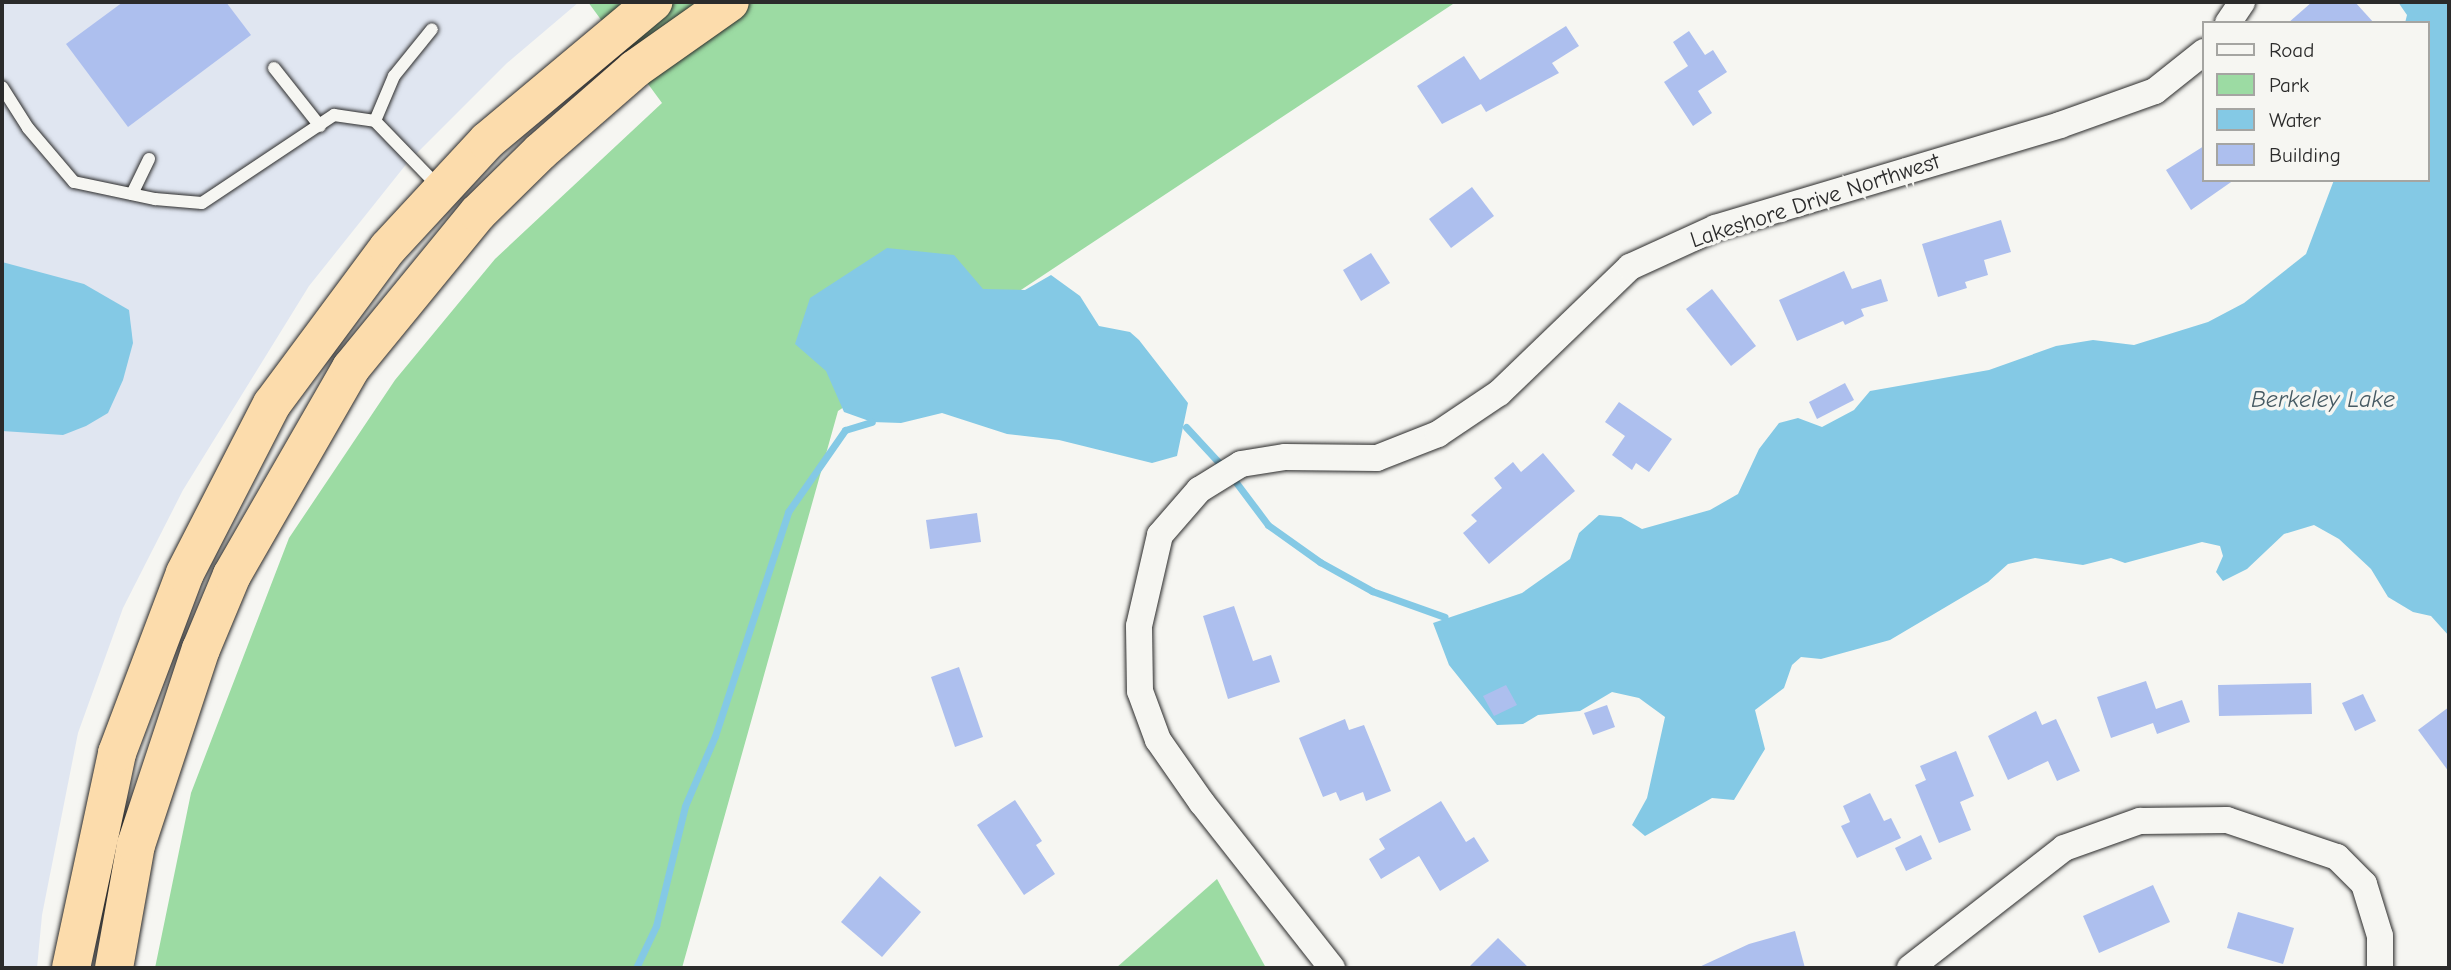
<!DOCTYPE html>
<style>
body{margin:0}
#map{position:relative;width:2451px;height:970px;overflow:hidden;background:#f6f6f2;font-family:"Comic Neue",sans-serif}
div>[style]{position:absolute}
.built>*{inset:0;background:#e0e6f1}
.green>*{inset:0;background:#9cdba3}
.water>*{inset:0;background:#84c9e5}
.stream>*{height:7px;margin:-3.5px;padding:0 3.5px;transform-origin:3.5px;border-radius:3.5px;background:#84c9e5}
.building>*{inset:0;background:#adbfee}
.roads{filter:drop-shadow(0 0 2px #2b2b2b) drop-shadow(0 0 2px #2b2b2b)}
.service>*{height:12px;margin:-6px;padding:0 6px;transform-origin:6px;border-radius:6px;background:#f6f6f2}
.minor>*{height:26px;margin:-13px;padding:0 13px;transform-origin:13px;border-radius:13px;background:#f6f6f2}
.trunk>*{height:38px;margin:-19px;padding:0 19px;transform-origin:19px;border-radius:19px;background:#fcdcac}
span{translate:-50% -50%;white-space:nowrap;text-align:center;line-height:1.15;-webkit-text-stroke:7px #f6f6f2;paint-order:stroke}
.street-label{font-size:23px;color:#2b2b2b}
.water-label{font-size:24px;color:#465a63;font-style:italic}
.frame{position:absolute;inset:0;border:4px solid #2b2b2b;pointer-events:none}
.legend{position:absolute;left:2202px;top:21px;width:228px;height:161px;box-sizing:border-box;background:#f6f6f2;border:2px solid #a5a5a2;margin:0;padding:9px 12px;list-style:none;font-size:21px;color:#2b2b2b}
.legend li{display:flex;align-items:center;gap:14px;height:35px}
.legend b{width:35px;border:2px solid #a5a5a2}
</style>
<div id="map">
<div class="built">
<i style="clip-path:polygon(2px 2px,579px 2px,507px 63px,408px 162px,309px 286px,183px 490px,123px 608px,78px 733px,42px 915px,37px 968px,2px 968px)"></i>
</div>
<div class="green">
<i style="clip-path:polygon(588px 2px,1456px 2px,838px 411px,682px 968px,155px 968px,191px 793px,289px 538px,395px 380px,495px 259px,662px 103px)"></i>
<i style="clip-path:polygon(1217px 879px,1266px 968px,1116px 968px)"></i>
</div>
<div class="water">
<i style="clip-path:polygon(2398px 2px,2449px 2px,2449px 636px,2431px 616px,2413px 612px,2388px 597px,2371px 569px,2339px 539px,2314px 525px,2284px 534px,2247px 569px,2223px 581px,2216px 572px,2223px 556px,2220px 546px,2202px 542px,2125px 563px,2111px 558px,2083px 565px,2035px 558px,2008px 564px,1988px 582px,1890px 640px,1821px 659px,1801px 657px,1792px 665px,1784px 688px,1755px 710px,1765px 749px,1734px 800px,1712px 798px,1645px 836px,1632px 825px,1647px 798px,1665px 717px,1639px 698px,1612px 692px,1580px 711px,1538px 715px,1523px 724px,1497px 725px,1449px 665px,1433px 623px,1522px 593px,1570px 559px,1579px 533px,1599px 515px,1621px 517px,1642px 529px,1710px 510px,1738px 494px,1759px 449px,1779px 423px,1798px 418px,1822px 427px,1854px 410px,1870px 391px,1989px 370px,2056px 346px,2093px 340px,2134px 345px,2208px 322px,2244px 303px,2306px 254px,2334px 180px,2428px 180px,2428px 23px,2405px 23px,2407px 15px)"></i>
<i style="clip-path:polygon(887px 248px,954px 255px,983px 289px,1025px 290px,1051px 275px,1080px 296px,1099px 326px,1130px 332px,1139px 340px,1188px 403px,1177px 456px,1152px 463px,1059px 440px,1007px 434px,942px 413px,901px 423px,872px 422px,844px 412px,826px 371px,795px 344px,810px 298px)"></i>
<i style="clip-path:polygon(2px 262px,84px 284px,129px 310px,133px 343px,123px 380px,108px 413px,86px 426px,63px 435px,2px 431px)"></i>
</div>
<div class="stream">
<i style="left:1186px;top:427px;width:56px;rotate:47.2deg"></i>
<i style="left:1232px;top:477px;width:60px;rotate:53.1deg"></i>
<i style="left:1268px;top:525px;width:64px;rotate:35.4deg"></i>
<i style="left:1320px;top:562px;width:60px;rotate:29.1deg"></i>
<i style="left:1372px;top:591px;width:77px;rotate:19.6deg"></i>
<i style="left:636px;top:968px;width:47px;rotate:-64.5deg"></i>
<i style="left:656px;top:926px;width:123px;rotate:-76.4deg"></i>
<i style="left:685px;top:806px;width:76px;rotate:-66.8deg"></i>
<i style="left:715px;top:736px;width:236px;rotate:-71.9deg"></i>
<i style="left:788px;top:512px;width:100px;rotate:-55.2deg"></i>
<i style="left:845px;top:430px;width:28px;rotate:-17deg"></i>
</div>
<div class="building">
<i style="clip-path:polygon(123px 2px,226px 2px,251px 35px,128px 127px,66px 44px)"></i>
<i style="clip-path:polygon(2312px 2px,2355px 2px,2374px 23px,2288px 23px)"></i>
<i style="clip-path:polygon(1566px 26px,1579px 46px,1552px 63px,1559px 73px,1486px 112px,1481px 104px,1442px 124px,1417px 86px,1464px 56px,1480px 80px)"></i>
<i style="clip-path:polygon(1689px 31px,1705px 55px,1713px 50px,1727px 72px,1698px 91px,1712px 113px,1693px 126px,1664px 82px,1688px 66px,1673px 42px)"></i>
<i style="clip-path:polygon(2204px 146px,2204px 180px,2234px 180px,2191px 210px,2166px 170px)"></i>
<i style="clip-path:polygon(1472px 187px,1494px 216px,1451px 248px,1429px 219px)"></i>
<i style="clip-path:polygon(2001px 220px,2011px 252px,1984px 260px,1988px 275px,1965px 282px,1967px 288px,1938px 297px,1922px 244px)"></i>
<i style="clip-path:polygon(1371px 253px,1390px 283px,1361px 301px,1343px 270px)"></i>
<i style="clip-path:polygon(1844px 271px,1852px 289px,1881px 279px,1888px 301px,1861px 309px,1864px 316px,1845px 325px,1843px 321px,1797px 341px,1779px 300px)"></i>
<i style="clip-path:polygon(1712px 289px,1756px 346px,1731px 366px,1686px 309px)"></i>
<i style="clip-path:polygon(1845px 383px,1854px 400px,1817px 419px,1809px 402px)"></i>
<i style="clip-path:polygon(1619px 402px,1672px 439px,1649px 472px,1636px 463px,1632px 470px,1612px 455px,1625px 436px,1605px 422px)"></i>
<i style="clip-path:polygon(1543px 453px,1575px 491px,1489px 564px,1463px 533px,1477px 521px,1471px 515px,1502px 488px,1494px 478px,1513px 462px,1521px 472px)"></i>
<i style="clip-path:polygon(977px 513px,981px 542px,930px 549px,926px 520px)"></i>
<i style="clip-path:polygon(1234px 606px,1253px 661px,1271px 655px,1280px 682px,1228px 699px,1203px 616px)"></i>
<i style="clip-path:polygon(959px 667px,983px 737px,955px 747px,931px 677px)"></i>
<i style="clip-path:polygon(2146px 681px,2156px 709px,2182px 700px,2190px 722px,2157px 734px,2153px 723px,2111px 738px,2097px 697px)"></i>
<i style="clip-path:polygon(2311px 683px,2312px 714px,2219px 716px,2218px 685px)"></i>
<i style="clip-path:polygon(1506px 685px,1517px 705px,1494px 716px,1483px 696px)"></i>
<i style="clip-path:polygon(2363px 694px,2376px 721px,2355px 731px,2342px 703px)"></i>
<i style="clip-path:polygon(1607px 705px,1615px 727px,1593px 735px,1584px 713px)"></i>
<i style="clip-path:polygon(2449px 707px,2449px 772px,2418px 730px)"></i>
<i style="clip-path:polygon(2036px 711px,2042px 725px,2056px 719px,2080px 771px,2057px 781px,2048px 761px,2008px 780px,1988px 736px)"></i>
<i style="clip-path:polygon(1345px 719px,1349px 730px,1364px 725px,1391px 791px,1366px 801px,1363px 792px,1340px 801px,1336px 792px,1323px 797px,1299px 738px)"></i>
<i style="clip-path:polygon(1956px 751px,1974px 796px,1960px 802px,1971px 830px,1939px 843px,1915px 785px,1926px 780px,1920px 766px)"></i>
<i style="clip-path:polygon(1870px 793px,1884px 821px,1891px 818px,1901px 838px,1857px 858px,1841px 826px,1850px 822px,1843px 806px)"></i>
<i style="clip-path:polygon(1015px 800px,1042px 841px,1036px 845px,1055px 874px,1024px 895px,977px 825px)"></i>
<i style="clip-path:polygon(1441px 801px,1466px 842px,1474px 837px,1489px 861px,1440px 891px,1419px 856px,1381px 879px,1369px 859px,1385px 849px,1379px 839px)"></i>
<i style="clip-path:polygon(1921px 835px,1932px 859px,1906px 871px,1895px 848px)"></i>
<i style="clip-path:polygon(880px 876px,921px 912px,882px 957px,841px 922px)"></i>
<i style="clip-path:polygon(2153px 885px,2170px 922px,2099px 953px,2083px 916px)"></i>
<i style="clip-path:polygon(2238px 912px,2294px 928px,2283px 964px,2227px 948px)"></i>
<i style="clip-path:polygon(1795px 931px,1805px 968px,1697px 968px,1749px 944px)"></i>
<i style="clip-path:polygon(1498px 938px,1529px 968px,1468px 968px)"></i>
</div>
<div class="roads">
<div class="service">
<i style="left:274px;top:68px;width:74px;rotate:51.6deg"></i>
<i style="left:2px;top:87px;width:49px;rotate:57.6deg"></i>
<i style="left:28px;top:128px;width:71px;rotate:49.6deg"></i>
<i style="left:74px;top:182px;width:83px;rotate:11.9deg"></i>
<i style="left:155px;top:199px;width:47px;rotate:4.9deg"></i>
<i style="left:202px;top:203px;width:159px;rotate:-33.7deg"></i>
<i style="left:334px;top:115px;width:41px;rotate:8.3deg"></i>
<i style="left:375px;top:121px;width:92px;rotate:45.9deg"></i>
<i style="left:375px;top:121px;width:49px;rotate:-67.1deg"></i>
<i style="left:394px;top:76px;width:60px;rotate:-51deg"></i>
<i style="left:132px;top:194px;width:39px;rotate:-64deg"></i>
</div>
<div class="minor">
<i style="left:2228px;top:23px;width:25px;rotate:-56deg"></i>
<i style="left:1332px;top:968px;width:210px;rotate:-128.2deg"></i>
<i style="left:1202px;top:803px;width:77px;rotate:-124.9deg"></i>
<i style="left:1158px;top:740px;width:52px;rotate:-110.2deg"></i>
<i style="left:1140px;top:691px;width:65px;rotate:-90.9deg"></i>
<i style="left:1139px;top:626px;width:93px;rotate:-77deg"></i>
<i style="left:1160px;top:535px;width:60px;rotate:-49.1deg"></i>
<i style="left:1199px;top:490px;width:49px;rotate:-31.8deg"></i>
<i style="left:1241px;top:464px;width:45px;rotate:-9deg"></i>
<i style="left:1285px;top:457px;width:92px;rotate:0.6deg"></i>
<i style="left:1377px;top:458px;width:66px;rotate:-21.5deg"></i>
<i style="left:1438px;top:434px;width:73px;rotate:-33.9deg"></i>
<i style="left:1499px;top:393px;width:182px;rotate:-43.9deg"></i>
<i style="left:1630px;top:267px;width:94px;rotate:-24.6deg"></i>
<i style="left:1715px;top:228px;width:360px;rotate:-16.6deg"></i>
<i style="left:2060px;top:125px;width:101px;rotate:-19.7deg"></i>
<i style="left:2155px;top:91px;width:63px;rotate:-38.5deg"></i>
<i style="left:1910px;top:968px;width:195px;rotate:-37.9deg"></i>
<i style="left:2064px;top:848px;width:81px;rotate:-19.6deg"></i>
<i style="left:2140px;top:821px;width:87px;rotate:-0.7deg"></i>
<i style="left:2227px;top:820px;width:116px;rotate:18.6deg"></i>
<i style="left:2337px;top:857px;width:38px;rotate:45deg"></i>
<i style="left:2364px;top:884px;width:54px;rotate:72.9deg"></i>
<i style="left:2380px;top:936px;width:32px;rotate:90deg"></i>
</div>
<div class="trunk">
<i style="left:71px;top:968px;width:220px;rotate:-77.9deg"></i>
<i style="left:117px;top:753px;width:192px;rotate:-69.3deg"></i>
<i style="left:185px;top:573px;width:190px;rotate:-62.8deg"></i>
<i style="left:272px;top:404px;width:194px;rotate:-53.4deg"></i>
<i style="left:388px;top:248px;width:146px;rotate:-47.2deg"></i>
<i style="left:487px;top:141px;width:217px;rotate:-39.9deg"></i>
<i style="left:114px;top:968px;width:125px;rotate:-79.9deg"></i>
<i style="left:136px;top:845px;width:206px;rotate:-71.7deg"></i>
<i style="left:201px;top:649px;width:80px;rotate:-67.3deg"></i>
<i style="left:232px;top:575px;width:239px;rotate:-60.1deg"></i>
<i style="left:351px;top:368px;width:200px;rotate:-50.7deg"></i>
<i style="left:478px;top:213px;width:87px;rotate:-44.5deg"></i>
<i style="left:540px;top:152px;width:126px;rotate:-41.1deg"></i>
<i style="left:635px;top:69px;width:116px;rotate:-35.2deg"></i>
</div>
</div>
<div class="street-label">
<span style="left:1815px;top:201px;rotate:-18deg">Lakeshore Drive Northwest</span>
</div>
<div class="water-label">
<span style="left:2323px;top:400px">Berkeley Lake</span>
</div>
<div class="frame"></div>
<ul class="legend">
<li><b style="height:9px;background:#f6f6f2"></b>Road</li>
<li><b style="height:19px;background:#9cdba3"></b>Park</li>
<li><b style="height:19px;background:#84c9e5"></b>Water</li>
<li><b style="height:19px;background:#adbfee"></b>Building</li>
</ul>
</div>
